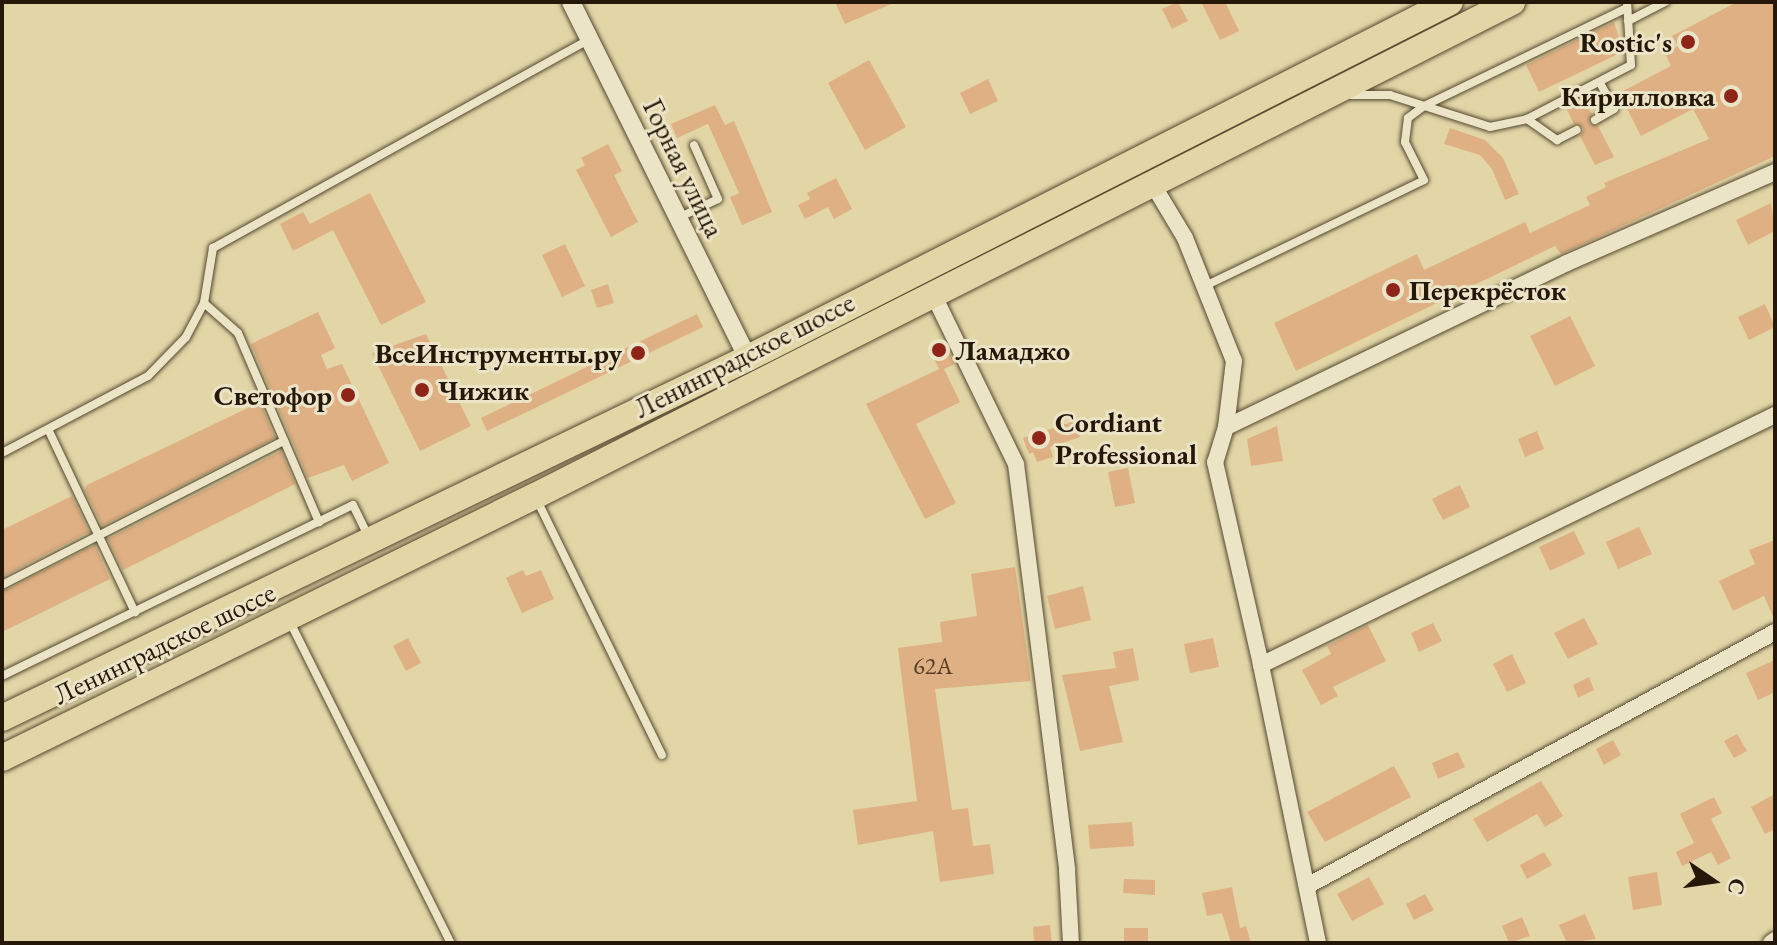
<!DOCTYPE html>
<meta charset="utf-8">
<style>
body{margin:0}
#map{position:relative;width:1777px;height:945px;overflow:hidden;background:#e2d6a7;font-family:"EB Garamond",serif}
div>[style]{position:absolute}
.building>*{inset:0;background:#deb083}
.roads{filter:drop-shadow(0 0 2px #554830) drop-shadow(0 0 2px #554830)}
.service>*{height:8px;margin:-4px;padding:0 4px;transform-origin:4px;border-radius:4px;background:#ece4c6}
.minor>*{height:16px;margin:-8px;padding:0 8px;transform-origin:8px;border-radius:8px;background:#ece4c6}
.tertiary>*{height:18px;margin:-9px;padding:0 9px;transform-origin:9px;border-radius:9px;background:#ece4c6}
.trunk>*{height:26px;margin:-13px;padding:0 13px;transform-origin:13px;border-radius:13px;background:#e2d6a7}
.dots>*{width:22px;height:22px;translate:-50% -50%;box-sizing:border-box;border:4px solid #ece4c6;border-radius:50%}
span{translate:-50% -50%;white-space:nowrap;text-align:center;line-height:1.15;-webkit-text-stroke:6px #ece4c6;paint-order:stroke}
.number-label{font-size:24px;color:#543e28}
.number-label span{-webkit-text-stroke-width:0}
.poi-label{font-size:28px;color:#261809;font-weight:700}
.right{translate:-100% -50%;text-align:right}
.left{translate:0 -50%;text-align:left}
.street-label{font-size:28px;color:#261809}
.frame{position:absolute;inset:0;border:4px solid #261809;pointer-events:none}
.north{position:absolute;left:1673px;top:841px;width:80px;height:80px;-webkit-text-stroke:6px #ece4c6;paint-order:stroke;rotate:103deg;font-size:22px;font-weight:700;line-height:32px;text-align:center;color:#261809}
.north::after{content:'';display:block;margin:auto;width:28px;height:36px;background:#261809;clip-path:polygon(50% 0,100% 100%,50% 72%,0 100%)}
</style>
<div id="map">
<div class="building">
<i style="clip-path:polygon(835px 2px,896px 2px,845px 24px)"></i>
<i style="clip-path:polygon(1178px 2px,1188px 21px,1172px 29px,1162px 9px)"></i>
<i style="clip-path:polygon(1201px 2px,1225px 2px,1239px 31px,1220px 40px)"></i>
<i style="clip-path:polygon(1737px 2px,1775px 2px,1775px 156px,1561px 254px,1555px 246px,1296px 371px,1274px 323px,1417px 254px,1424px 270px,1525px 222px,1530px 233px,1590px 205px,1586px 197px,1606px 187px,1604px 183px,1709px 139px,1693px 109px,1641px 136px,1619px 93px,1671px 66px,1665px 53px,1678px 46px,1672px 36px)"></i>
<i style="clip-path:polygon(1614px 22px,1621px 44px,1618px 54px,1539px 92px,1526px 65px)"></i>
<i style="clip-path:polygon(869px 60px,906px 127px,865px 150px,828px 83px)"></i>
<i style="clip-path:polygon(988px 79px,998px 101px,970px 114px,960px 93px)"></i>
<i style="clip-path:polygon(1585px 101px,1592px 114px,1589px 123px,1598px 126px,1614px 157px,1595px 165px,1580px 136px,1584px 128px,1574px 124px,1567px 110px)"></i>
<i style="clip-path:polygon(715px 105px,725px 125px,734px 121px,772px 212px,742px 225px,730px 197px,739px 193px,708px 124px,677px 138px,671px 124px)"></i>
<i style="clip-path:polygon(1450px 128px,1485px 140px,1503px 158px,1519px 194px,1505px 200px,1492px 169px,1480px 155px,1444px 144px)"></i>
<i style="clip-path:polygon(608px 144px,622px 171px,614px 175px,638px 222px,611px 237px,576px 170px,585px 165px,581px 158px)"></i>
<i style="clip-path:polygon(836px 178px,852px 209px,834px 219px,828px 207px,805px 219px,798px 205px,810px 199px,807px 193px)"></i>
<i style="clip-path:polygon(370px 193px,426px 302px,381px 325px,333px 230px,293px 251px,280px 224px,303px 212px,310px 224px)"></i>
<i style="clip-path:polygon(1771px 203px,1775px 231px,1748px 245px,1736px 220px)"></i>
<i style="clip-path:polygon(565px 244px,585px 286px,562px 297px,542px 255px)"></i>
<i style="clip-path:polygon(608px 284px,614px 303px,597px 308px,591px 290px)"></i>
<i style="clip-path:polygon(1765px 304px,1775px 327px,1749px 340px,1738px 317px)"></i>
<i style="clip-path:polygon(318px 312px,335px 348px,321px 355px,327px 369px,342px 364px,389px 463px,352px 481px,344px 465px,308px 478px,251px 344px)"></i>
<i style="clip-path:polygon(697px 314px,703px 327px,487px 431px,481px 418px)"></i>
<i style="clip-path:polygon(1570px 316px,1595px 366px,1555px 386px,1530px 336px)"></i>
<i style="clip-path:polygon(426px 334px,471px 426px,420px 451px,372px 353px)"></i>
<i style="clip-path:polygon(944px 342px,955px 364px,944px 369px,960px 402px,916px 424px,956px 503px,925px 519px,866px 404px,939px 369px,930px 350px)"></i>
<i style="clip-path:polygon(260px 402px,275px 438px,102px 526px,85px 490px,87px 485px)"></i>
<i style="clip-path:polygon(1075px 421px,1080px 437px,1050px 447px,1053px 457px,1037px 462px,1033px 452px,1029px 454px,1023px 438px)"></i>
<i style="clip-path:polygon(1277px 426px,1283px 461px,1251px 466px,1247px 439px)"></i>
<i style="clip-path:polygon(1537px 431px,1544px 449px,1525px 457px,1518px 439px)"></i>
<i style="clip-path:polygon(281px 451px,295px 484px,123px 570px,108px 539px)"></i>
<i style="clip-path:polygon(1128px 468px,1135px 503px,1115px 507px,1108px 472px)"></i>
<i style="clip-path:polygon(1460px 485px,1470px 507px,1443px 520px,1432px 499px)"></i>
<i style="clip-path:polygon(72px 496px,89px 532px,2px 577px,2px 530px)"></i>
<i style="clip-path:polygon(1639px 527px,1652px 554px,1618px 569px,1606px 542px)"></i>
<i style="clip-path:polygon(1574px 531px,1585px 554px,1550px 571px,1539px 547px)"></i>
<i style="clip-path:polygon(1775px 540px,1775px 621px,1764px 596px,1733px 611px,1719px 581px,1755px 564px,1749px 550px)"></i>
<i style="clip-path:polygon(95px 545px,110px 579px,2px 632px,2px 592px)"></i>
<i style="clip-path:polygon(1015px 567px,1031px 681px,935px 689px,952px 810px,968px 808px,973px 846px,990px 844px,994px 874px,940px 882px,933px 831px,858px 845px,853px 810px,917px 801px,898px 648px,942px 642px,940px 622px,977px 616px,971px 574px)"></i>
<i style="clip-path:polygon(523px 570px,526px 576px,541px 570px,554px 599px,522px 613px,506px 578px)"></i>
<i style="clip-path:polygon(1083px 586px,1091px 620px,1055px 629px,1047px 596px)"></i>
<i style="clip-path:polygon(1584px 618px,1598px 644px,1568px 659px,1554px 633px)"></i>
<i style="clip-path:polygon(1433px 623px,1442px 641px,1419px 652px,1411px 633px)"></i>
<i style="clip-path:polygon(1368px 625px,1386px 661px,1333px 687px,1338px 696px,1321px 705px,1302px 670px,1331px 654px,1327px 646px)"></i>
<i style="clip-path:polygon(408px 638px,421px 663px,406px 671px,393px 646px)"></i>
<i style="clip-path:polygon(1213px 638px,1219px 667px,1190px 673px,1184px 644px)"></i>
<i style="clip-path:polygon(1133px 648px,1139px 680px,1109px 686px,1123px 742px,1080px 751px,1062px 675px,1116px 668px,1113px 652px)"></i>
<i style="clip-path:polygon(1512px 654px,1526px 683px,1507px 692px,1493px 664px)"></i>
<i style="clip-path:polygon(1775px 660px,1775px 692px,1758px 700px,1746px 673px)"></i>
<i style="clip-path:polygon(1589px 677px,1594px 690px,1578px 698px,1573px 685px)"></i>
<i style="clip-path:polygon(1737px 734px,1747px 751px,1734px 758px,1724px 741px)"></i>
<i style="clip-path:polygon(1613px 740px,1621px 755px,1604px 765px,1596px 749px)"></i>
<i style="clip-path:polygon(1458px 752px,1465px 767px,1438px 779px,1432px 763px)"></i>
<i style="clip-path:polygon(1394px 766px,1411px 797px,1325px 842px,1307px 812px)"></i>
<i style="clip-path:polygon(1541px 781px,1563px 816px,1545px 827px,1537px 814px,1487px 842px,1473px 819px)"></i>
<i style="clip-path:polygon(1775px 794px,1775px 829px,1765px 834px,1751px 807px)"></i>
<i style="clip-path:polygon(1714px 797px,1722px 813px,1711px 819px,1731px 858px,1718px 865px,1711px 852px,1682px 866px,1676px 852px,1694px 843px,1680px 814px)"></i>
<i style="clip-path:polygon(1132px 822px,1134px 846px,1090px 849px,1088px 825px)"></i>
<i style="clip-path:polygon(1544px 852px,1552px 865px,1527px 879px,1520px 865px)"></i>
<i style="clip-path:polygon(1657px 872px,1662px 905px,1633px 910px,1628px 877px)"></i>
<i style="clip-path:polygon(1369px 877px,1384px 904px,1352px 921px,1337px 894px)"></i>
<i style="clip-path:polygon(1124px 879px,1155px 880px,1155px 895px,1123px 893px)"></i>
<i style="clip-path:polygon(1232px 887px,1240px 928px,1246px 926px,1251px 943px,1231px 943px,1222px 913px,1207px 916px,1202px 893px)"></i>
<i style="clip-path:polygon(1425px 894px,1434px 910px,1414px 920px,1406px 904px)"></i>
<i style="clip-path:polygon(1585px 914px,1596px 939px,1567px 943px,1559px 925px)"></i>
<i style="clip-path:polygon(1522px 917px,1530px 936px,1509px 943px,1502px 926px)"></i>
<i style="clip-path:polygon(1050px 925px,1052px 943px,1034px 943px,1033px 927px)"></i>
<i style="clip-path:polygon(1124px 928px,1148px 928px,1148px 943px,1124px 943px)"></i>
</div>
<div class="roads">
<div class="service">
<i style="left:1628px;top:21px;width:42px;rotate:-27.2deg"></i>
<i style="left:1351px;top:95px;width:39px"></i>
<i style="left:1390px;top:95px;width:105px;rotate:17.7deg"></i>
<i style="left:1490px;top:127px;width:38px;rotate:-12deg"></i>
<i style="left:1527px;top:119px;width:117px;rotate:-27.4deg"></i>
<i style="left:1631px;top:65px;width:63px;rotate:-93.6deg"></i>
<i style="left:1527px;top:119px;width:37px;rotate:35deg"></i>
<i style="left:1557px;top:140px;width:22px;rotate:-27deg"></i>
<i style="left:1595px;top:120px;width:22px;rotate:-30deg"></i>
<i style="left:1614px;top:109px;width:30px;rotate:-118deg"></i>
<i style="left:678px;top:218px;width:44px;rotate:-25.4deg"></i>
<i style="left:718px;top:199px;width:59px;rotate:-114deg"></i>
<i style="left:1205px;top:286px;width:243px;rotate:-25.8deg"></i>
<i style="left:1424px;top:180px;width:42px;rotate:-116.6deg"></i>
<i style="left:1405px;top:142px;width:24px;rotate:-83deg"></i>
<i style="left:1408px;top:118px;width:20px;rotate:-37deg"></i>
<i style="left:1424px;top:106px;width:225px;rotate:-25.8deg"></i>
<i style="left:204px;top:303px;width:45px;rotate:41.4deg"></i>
<i style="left:238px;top:333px;width:206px;rotate:66.8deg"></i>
<i style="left:48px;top:429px;width:203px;rotate:64.6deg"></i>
<i style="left:2px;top:453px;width:165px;rotate:-27.8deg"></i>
<i style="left:148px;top:376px;width:54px;rotate:-45.7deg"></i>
<i style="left:186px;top:337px;width:38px;rotate:-62deg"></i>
<i style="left:204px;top:303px;width:56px;rotate:-80.7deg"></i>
<i style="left:213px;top:248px;width:429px;rotate:-29deg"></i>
<i style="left:537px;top:500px;width:284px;rotate:63.9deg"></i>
<i style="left:2px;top:585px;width:317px;rotate:-27.1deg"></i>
<i style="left:290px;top:622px;width:359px;rotate:63.4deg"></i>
<i style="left:2px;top:676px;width:390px;rotate:-26deg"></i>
<i style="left:353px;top:505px;width:34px;rotate:64deg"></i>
</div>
<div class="minor">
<i style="left:1775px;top:172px;width:227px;rotate:156.4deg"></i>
<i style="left:1567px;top:263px;width:378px;rotate:154.3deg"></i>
<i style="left:1226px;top:427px;width:37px;rotate:107deg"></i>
<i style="left:1215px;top:462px;width:208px;rotate:77.2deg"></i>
<i style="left:1261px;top:665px;width:572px;rotate:-25.94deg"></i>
<i style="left:1152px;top:183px;width:64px;rotate:59deg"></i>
<i style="left:1185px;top:238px;width:132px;rotate:68.3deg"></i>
<i style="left:1234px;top:361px;width:66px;rotate:96.9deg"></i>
<i style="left:934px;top:296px;width:187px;rotate:64deg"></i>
<i style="left:1016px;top:464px;width:409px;rotate:82.8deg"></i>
<i style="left:1067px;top:870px;width:73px;rotate:86.9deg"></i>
<i style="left:1261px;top:665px;width:284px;rotate:78.4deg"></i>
<i style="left:1309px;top:885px;width:530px;rotate:-28.5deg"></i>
<i style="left:1771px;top:943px;width:5px;rotate:-37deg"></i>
</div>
<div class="tertiary">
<i style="left:571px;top:2px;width:398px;rotate:63.6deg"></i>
</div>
<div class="trunk">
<i style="left:2px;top:718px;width:828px;rotate:-25.76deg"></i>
<i style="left:748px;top:358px;width:787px;rotate:-26.89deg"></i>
<i style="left:2px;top:758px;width:594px;rotate:-26.18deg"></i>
<i style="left:535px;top:496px;width:1095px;rotate:-26.82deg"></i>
</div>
</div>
<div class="dots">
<i style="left:1688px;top:42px;background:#8f2418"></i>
<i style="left:1731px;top:96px;background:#8f2418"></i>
<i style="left:1393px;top:290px;background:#8f2418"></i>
<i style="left:939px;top:350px;background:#8f2418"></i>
<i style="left:638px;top:353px;background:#8f2418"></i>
<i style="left:422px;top:390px;background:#8f2418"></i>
<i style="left:348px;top:395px;background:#8f2418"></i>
<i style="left:1039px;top:438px;background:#8f2418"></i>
</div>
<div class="number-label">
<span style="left:933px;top:666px">62А</span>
</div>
<div class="poi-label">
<span class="right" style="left:1672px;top:42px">Rostic's</span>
<span class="right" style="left:1715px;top:96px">Кирилловка</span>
<span class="left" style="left:1409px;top:290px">Перекрёсток</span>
<span class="left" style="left:955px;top:350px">Ламаджо</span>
<span class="right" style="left:622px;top:353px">ВсеИнструменты.ру</span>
<span class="left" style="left:438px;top:390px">Чижик</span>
<span class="right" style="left:332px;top:395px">Светофор</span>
<span class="left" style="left:1055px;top:438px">Cordiant<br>Professional</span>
</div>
<div class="street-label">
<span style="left:684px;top:168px;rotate:64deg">Горная улица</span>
<span style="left:744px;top:355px;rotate:-27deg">Ленинградское шоссе</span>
<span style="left:164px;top:643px;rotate:-26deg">Ленинградское шоссе</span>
</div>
<div class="frame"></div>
<div class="north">С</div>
</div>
